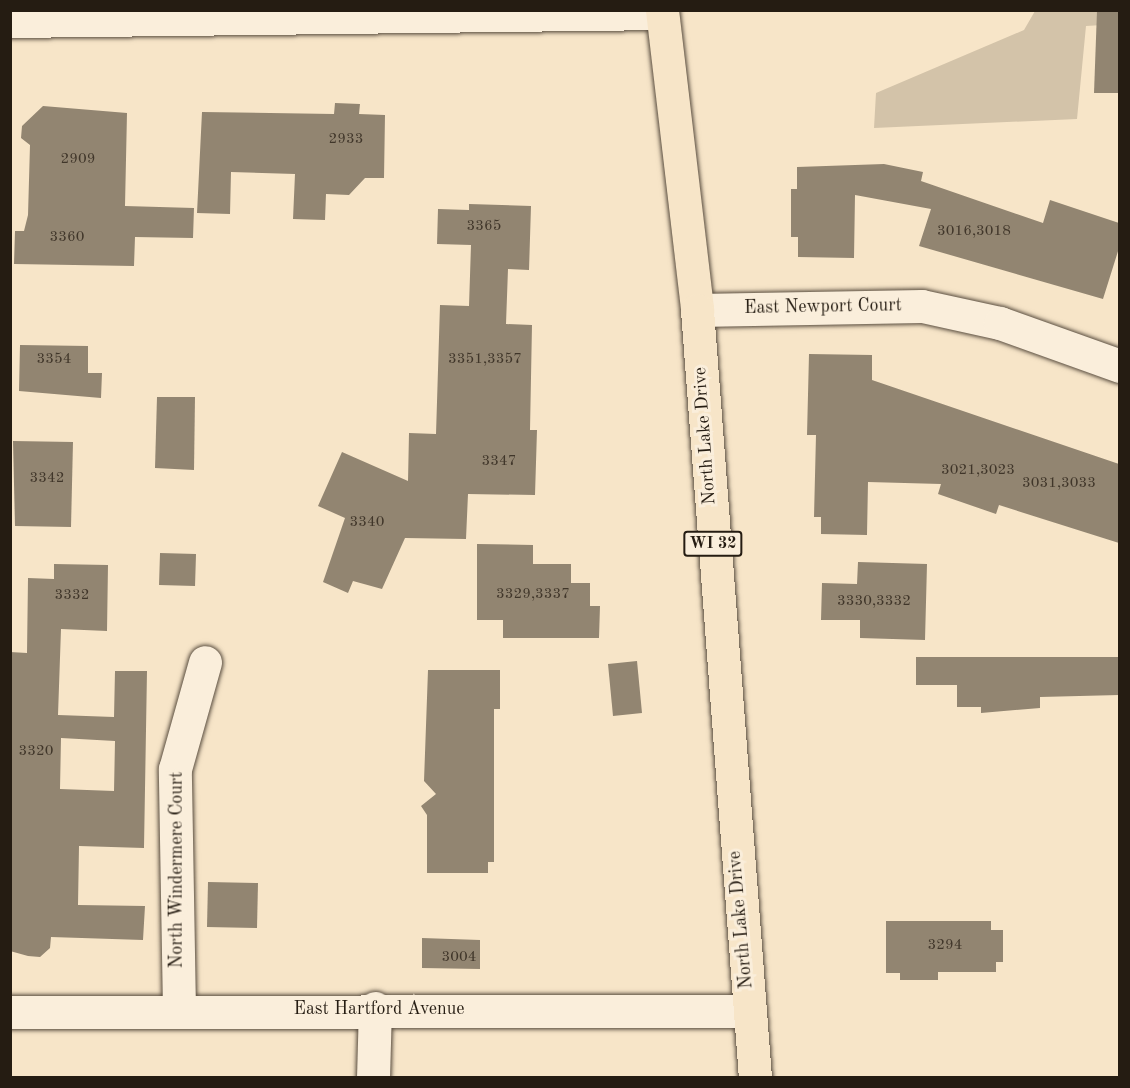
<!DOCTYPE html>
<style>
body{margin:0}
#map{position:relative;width:1130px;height:1088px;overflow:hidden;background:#f7e5c8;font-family:"Old Standard TT",serif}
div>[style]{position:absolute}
.green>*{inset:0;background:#d3c3a9}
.building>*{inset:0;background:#928571}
.roads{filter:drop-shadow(0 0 2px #5a4e40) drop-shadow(0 0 2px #5a4e40)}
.minor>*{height:33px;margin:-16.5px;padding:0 16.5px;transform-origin:16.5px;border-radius:16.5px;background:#faeedb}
.major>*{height:33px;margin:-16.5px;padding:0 16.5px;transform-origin:16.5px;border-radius:16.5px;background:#f7e5c8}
span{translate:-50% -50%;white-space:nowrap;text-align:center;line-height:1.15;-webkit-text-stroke:6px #faeedb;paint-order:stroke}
.number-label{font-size:15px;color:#40362a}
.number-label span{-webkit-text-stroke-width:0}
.shield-label span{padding:2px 4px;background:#faeedb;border:2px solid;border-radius:4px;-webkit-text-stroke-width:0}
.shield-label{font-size:16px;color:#251c12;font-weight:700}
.street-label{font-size:18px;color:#251c12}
.frame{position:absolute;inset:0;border:12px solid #251c12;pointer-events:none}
</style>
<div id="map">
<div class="green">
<i style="clip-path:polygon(1035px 11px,1119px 11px,1119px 24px,1086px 26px,1077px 119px,874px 128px,876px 93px,1024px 30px)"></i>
</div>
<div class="building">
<i style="clip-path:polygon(1097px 11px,1119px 12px,1119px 93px,1094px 93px)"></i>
<i style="clip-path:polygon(335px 103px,360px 104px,359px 114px,385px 115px,384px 178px,365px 178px,349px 195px,326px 194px,325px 220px,293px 219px,295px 174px,231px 172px,230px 214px,197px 213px,202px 112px,334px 114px)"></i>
<i style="clip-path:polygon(43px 106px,127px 113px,125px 206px,194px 208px,193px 238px,135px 237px,134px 266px,14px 264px,15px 231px,24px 231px,28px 215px,30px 145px,21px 138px,22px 126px)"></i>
<i style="clip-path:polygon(884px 164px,923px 172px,921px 181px,1043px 223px,1050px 200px,1119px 223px,1119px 248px,1103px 299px,919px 246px,931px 209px,855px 195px,854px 258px,798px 257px,798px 237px,791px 237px,791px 189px,797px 189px,797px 167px)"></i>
<i style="clip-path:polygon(469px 204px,531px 206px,529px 270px,508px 269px,506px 324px,532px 325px,530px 430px,537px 430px,535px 495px,468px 494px,466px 539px,405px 538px,382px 589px,353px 581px,348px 593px,323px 582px,345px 518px,318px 506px,342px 452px,408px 481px,409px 433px,436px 434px,440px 305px,469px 306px,471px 245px,437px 244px,438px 209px,469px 210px)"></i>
<i style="clip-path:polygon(20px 345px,88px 346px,88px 373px,102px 373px,101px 398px,19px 391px)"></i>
<i style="clip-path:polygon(809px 354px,872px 355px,872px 380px,1119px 464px,1119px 543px,999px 505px,996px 514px,938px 494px,941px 484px,868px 482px,867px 535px,821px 534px,821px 517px,814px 517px,816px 435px,807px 435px)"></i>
<i style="clip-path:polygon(157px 397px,195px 397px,194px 470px,155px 468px)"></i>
<i style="clip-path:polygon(13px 441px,73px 442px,71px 527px,15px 526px)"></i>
<i style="clip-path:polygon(477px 544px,533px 545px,533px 564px,571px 564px,571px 583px,590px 583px,590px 606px,600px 606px,599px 638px,503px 638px,503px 620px,477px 620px)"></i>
<i style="clip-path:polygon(160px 553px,196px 554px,195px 586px,159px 585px)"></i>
<i style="clip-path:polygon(858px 562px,927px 564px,925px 640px,860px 638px,860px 620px,821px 620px,822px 583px,857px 584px)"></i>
<i style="clip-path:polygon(evenodd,54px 564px,108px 565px,107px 631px,61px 629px,58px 715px,114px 717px,115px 671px,147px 671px,144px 848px,79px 846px,78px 905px,145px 906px,143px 940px,51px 937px,50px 948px,40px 957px,28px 956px,10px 951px,10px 652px,27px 653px,28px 578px,54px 579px,54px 564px,61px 738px,115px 741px,114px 791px,60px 789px,61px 738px)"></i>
<i style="clip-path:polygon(916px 657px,1119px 657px,1119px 695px,1040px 697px,1040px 708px,981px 713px,981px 707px,957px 707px,957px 685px,916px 685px)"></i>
<i style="clip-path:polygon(637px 661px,642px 713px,613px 716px,608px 664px)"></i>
<i style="clip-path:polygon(428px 670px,500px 670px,500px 709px,494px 709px,494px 862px,488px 862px,488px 873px,427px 873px,427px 815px,421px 806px,436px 794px,424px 781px)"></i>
<i style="clip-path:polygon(208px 882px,258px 883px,257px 928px,207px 927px)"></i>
<i style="clip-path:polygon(886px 921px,991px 921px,991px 930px,1003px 930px,1003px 962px,996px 962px,996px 972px,938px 972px,938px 980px,900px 980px,900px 973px,886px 973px)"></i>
<i style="clip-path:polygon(422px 938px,480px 940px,480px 969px,422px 968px)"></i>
</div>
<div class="roads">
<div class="minor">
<i style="left:10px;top:21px;width:652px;rotate:-0.7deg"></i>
<i style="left:697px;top:310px;width:225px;rotate:-1deg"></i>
<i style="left:922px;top:306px;width:80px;rotate:12.3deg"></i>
<i style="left:1000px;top:323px;width:127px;rotate:19.7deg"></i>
<i style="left:179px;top:1010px;width:241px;rotate:-91deg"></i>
<i style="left:175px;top:769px;width:111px;rotate:-74.3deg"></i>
<i style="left:10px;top:1012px;width:738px;rotate:-0.08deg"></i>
<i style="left:373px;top:1078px;width:70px;rotate:-88.4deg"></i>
</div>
<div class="major">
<i style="left:662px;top:10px;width:302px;rotate:83.3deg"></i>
<i style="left:697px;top:310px;width:770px;rotate:85.68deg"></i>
</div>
</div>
<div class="number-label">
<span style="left:346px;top:140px">2933</span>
<span style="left:78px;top:160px">2909</span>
<span style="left:484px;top:227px">3365</span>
<span style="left:974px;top:232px">3016,3018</span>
<span style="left:67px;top:238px">3360</span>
<span style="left:54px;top:360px">3354</span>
<span style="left:485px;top:360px">3351,3357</span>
<span style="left:499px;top:462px">3347</span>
<span style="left:978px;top:471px">3021,3023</span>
<span style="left:47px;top:479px">3342</span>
<span style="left:1059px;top:484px">3031,3033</span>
<span style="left:367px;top:523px">3340</span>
<span style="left:533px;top:595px">3329,3337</span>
<span style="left:72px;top:596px">3332</span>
<span style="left:874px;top:602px">3330,3332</span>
<span style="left:36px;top:752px">3320</span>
<span style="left:945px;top:946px">3294</span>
<span style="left:459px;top:958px">3004</span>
</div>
<div class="shield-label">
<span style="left:713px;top:544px">WI 32</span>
</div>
<div class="street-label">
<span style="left:823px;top:307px;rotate:-1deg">East Newport Court</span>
<span style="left:705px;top:436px;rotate:-94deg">North Lake Drive</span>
<span style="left:177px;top:870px;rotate:-90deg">North Windermere Court</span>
<span style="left:741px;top:920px;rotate:-95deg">North Lake Drive</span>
<span style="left:379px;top:1009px">East Hartford Avenue</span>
</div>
<div class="frame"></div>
</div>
